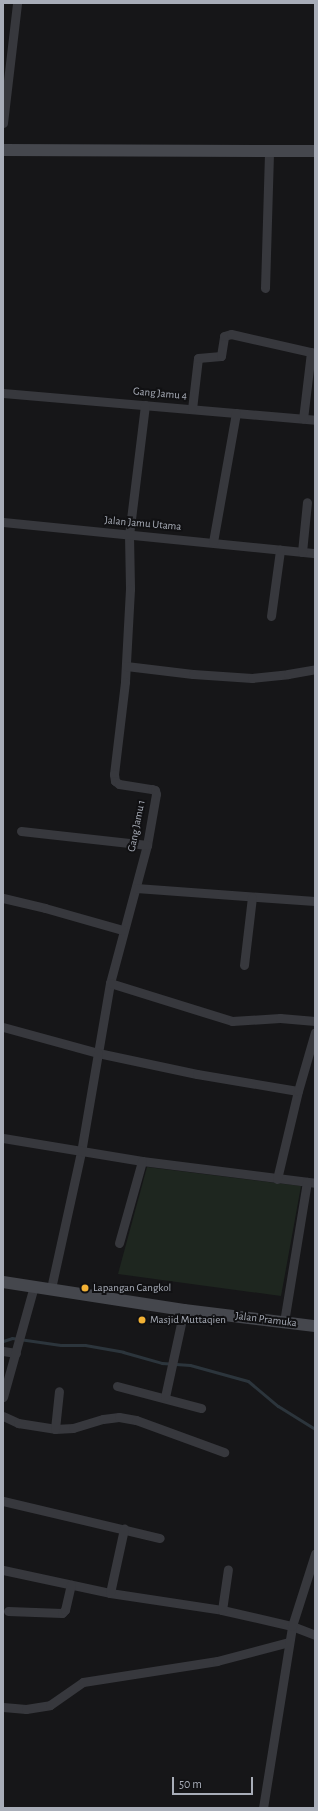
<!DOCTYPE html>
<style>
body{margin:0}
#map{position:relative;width:318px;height:1811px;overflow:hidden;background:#161618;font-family:"Alegreya Sans",sans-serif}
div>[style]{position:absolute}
.green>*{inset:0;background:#1e261f}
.stream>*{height:3px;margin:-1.5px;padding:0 1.5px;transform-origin:1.5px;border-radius:1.5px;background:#2c353c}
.street>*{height:9px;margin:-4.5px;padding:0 4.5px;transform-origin:4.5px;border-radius:4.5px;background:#37383d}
.secondary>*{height:12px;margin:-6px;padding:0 6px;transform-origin:6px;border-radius:6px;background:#45474d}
.dots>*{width:11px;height:11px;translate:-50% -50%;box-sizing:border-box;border:2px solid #111113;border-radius:50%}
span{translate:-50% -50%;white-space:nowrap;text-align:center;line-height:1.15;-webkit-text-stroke:4px #111113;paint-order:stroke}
.street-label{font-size:11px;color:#a8adb8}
.poi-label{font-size:11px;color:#a8adb8}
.left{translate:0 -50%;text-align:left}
.frame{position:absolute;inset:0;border:4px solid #a8adb8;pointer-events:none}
.scale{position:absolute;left:172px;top:1777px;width:81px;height:18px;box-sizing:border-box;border:2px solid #a8adb8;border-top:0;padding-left:5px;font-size:12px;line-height:14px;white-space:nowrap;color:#a8adb8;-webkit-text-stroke:3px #111113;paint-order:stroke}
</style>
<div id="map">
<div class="green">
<i style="clip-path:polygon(147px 1167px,301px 1186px,281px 1296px,118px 1274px)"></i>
</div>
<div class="stream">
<i style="left:3px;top:1341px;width:9px;rotate:-18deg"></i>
<i style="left:12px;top:1338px;width:49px;rotate:8.1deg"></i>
<i style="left:61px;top:1345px;width:24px"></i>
<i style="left:85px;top:1345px;width:39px;rotate:10deg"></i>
<i style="left:123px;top:1352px;width:41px;rotate:15.8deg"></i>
<i style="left:162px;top:1363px;width:28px;rotate:4deg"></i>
<i style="left:190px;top:1365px;width:60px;rotate:15.4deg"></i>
<i style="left:248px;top:1381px;width:39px;rotate:40deg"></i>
<i style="left:278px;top:1406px;width:44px;rotate:31.9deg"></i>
</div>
<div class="street">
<i style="left:3px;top:123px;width:121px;rotate:-83.3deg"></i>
<i style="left:265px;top:288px;width:137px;rotate:-88.3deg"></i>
<i style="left:3px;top:393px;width:313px;rotate:4.9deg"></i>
<i style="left:145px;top:405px;width:131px;rotate:97deg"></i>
<i style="left:129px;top:535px;width:54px;rotate:88.9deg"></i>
<i style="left:130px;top:589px;width:93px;rotate:93.1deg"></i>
<i style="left:125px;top:682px;width:93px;rotate:96.8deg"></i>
<i style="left:114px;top:774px;width:7px;rotate:82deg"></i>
<i style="left:115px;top:781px;width:5px;rotate:37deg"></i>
<i style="left:119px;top:784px;width:33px;rotate:9deg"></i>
<i style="left:152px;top:789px;width:3px;rotate:18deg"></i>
<i style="left:155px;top:790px;width:4px;rotate:76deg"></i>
<i style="left:156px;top:794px;width:52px;rotate:100deg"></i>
<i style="left:147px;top:845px;width:143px;rotate:105deg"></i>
<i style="left:110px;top:983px;width:71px;rotate:99.7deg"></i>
<i style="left:98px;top:1053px;width:101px;rotate:12deg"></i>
<i style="left:197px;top:1074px;width:102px;rotate:9.6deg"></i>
<i style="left:192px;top:409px;width:51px;rotate:-83.3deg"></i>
<i style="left:198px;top:358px;width:23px;rotate:-5deg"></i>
<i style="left:221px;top:356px;width:20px;rotate:-81deg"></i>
<i style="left:224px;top:336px;width:7px;rotate:-16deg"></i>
<i style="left:231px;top:334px;width:82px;rotate:12.7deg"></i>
<i style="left:311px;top:352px;width:67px;rotate:96.8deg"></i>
<i style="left:3px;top:522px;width:314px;rotate:5.7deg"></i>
<i style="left:213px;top:542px;width:131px;rotate:-79.9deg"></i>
<i style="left:302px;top:552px;width:50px;rotate:-84.3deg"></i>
<i style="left:271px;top:616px;width:67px;rotate:-82.2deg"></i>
<i style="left:126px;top:666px;width:67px;rotate:6.8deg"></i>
<i style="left:193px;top:674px;width:59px;rotate:3.9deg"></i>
<i style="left:252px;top:678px;width:36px;rotate:-6deg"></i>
<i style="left:288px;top:674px;width:27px;rotate:-10deg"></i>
<i style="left:21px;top:831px;width:127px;rotate:6.3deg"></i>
<i style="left:136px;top:888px;width:179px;rotate:4.2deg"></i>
<i style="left:3px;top:898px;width:43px;rotate:13.4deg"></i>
<i style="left:45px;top:908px;width:81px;rotate:15.8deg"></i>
<i style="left:244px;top:965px;width:68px;rotate:-83.3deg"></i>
<i style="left:110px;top:983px;width:128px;rotate:17.3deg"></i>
<i style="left:232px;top:1021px;width:48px;rotate:-3.6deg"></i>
<i style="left:280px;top:1018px;width:35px;rotate:5deg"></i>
<i style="left:3px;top:1027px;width:98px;rotate:15.3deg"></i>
<i style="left:98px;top:1053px;width:100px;rotate:99.7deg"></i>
<i style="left:81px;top:1152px;width:139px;rotate:102.4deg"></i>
<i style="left:3px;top:1138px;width:141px;rotate:9.4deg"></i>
<i style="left:142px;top:1161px;width:174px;rotate:7.2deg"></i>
<i style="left:277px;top:1179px;width:90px;rotate:-76.6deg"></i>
<i style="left:298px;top:1091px;width:61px;rotate:-73.9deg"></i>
<i style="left:119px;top:1243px;width:85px;rotate:-74.3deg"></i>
<i style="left:284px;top:1322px;width:142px;rotate:-80.7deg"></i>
<i style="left:3px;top:1351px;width:13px;rotate:9deg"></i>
<i style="left:117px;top:1386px;width:87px;rotate:14.7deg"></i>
<i style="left:3px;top:1397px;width:115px;rotate:-74.4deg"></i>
<i style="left:165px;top:1397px;width:89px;rotate:-77.7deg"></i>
<i style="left:3px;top:1416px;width:17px;rotate:25deg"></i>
<i style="left:18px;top:1423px;width:37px;rotate:9deg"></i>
<i style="left:55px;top:1429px;width:18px;rotate:-3deg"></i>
<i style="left:73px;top:1428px;width:31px;rotate:-17deg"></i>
<i style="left:103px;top:1419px;width:16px;rotate:-7deg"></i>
<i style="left:119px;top:1417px;width:17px;rotate:10deg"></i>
<i style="left:136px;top:1420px;width:94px;rotate:20deg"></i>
<i style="left:55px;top:1429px;width:38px;rotate:-84deg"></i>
<i style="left:3px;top:1501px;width:161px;rotate:13.3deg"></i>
<i style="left:3px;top:1570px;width:109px;rotate:12.1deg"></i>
<i style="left:110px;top:1593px;width:113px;rotate:8.6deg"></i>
<i style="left:222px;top:1610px;width:72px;rotate:12.9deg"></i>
<i style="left:292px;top:1626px;width:25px;rotate:21deg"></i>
<i style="left:110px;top:1593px;width:66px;rotate:-77.7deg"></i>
<i style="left:222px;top:1610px;width:41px;rotate:-81.7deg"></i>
<i style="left:8px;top:1611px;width:54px;rotate:2.1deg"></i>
<i style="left:62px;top:1613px;width:4px;rotate:-45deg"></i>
<i style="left:65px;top:1610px;width:26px;rotate:-77deg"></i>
<i style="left:3px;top:1707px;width:23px;rotate:5deg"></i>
<i style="left:26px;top:1709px;width:24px;rotate:-9deg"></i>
<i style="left:50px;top:1705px;width:40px;rotate:-34.9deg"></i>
<i style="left:83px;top:1682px;width:136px;rotate:-8.9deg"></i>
<i style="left:217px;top:1661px;width:74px;rotate:-14.8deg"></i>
<i style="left:263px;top:1808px;width:184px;rotate:-80.9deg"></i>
<i style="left:292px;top:1626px;width:76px;rotate:-72.3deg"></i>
</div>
<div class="secondary">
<i style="left:3px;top:150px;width:312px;rotate:0.2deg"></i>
<i style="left:3px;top:1282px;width:183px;rotate:8.8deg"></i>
<i style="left:184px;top:1310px;width:132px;rotate:7deg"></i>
</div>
<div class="dots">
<i style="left:85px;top:1288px;background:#f2b134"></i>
<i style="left:142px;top:1320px;background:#f2b134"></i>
</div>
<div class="street-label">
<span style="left:160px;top:394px;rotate:5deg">Gang Jamu 4</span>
<span style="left:143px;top:524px;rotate:5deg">Jalan Jamu Utama</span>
<span style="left:137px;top:826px;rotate:-79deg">Gang Jamu 1</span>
<span style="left:266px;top:1320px;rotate:7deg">Jalan Pramuka</span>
</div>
<div class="poi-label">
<span class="left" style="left:93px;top:1288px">Lapangan Cangkol</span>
<span class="left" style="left:150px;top:1320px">Masjid Muttaqien</span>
</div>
<div class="frame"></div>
<div class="scale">50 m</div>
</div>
